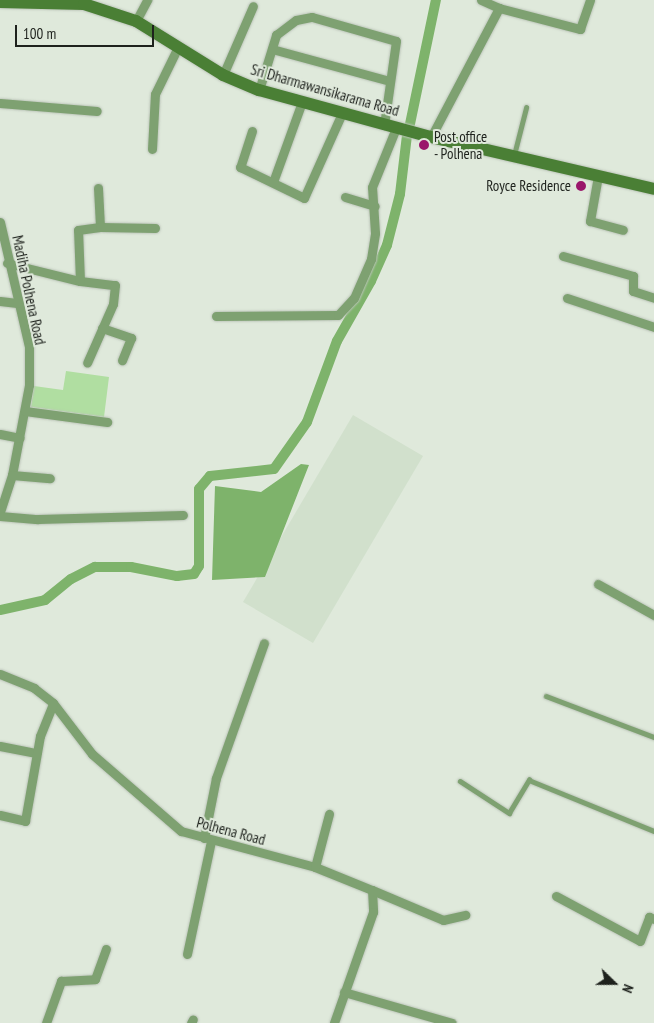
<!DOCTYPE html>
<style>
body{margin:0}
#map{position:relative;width:654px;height:1023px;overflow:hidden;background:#dfe9db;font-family:"PT Sans Narrow",sans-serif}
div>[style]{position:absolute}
.built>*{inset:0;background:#d1e0cc}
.green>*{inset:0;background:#b0dea1}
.water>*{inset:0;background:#7eb36b}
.canal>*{height:10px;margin:-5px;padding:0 5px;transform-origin:5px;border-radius:5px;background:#7eb36b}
.roads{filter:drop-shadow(0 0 1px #bcc5b9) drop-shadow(0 0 1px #bcc5b9)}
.lane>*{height:4.5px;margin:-2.25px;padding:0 2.25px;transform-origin:2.25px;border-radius:2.25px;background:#7ea171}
.street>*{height:9px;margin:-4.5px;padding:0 4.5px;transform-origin:4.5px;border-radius:4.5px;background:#7ea171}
.secondary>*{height:12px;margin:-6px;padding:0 6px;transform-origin:6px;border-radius:6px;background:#4a7f35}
.dots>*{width:14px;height:14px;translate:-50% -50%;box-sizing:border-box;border:2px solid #dfe9db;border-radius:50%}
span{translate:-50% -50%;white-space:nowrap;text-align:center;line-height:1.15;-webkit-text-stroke:4px #dfe9db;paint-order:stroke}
.street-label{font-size:15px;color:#1e221d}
.poi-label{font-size:15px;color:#1e221d}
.left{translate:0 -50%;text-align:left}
.right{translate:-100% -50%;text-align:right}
.north{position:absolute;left:589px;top:958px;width:50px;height:50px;-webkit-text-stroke:4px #dfe9db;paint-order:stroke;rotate:112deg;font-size:14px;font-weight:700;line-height:20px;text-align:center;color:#1e221d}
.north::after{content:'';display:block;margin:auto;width:18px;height:22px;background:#1e221d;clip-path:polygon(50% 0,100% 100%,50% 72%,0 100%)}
.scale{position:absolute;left:15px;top:25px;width:139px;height:22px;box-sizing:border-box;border:2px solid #1e221d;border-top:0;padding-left:6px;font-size:15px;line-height:18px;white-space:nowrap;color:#1e221d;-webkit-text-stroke:4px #dfe9db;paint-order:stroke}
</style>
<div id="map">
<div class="built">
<i style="clip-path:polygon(353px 415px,423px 456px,313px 643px,243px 602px)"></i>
</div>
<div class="green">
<i style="clip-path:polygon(66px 371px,109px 377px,104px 417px,31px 407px,34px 386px,63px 390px)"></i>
</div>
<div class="water">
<i style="clip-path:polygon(301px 464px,309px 465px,265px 577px,212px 580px,215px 486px,261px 492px)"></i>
</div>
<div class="canal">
<i style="left:410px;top:124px;width:127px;rotate:-78.2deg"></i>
<i style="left:0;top:610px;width:46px;rotate:-12.5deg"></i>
<i style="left:45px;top:600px;width:33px;rotate:-39deg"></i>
<i style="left:71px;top:579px;width:27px;rotate:-27deg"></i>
<i style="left:95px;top:567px;width:36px"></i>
<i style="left:131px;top:567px;width:47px;rotate:11.1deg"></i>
<i style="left:177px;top:576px;width:17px;rotate:-7deg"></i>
<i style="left:194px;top:574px;width:9px;rotate:-58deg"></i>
<i style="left:199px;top:566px;width:77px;rotate:-90deg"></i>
<i style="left:199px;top:489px;width:17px;rotate:-50deg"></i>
<i style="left:210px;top:476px;width:64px;rotate:-6.2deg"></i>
<i style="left:274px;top:469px;width:57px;rotate:-54.9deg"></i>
<i style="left:307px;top:422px;width:86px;rotate:-69.7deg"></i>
<i style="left:337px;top:341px;width:69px;rotate:-60.5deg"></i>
<i style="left:371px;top:281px;width:39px;rotate:-66deg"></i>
<i style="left:387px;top:245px;width:53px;rotate:-75.7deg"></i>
<i style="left:400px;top:194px;width:59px;rotate:-83.2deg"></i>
</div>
<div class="roads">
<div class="lane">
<i style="left:514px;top:155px;width:49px;rotate:-75.7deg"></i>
<i style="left:546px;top:696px;width:116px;rotate:20.8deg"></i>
<i style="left:460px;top:781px;width:59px;rotate:33.1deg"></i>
<i style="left:509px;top:813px;width:39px;rotate:-59deg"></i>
<i style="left:529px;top:780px;width:135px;rotate:22.2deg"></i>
</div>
<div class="street">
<i style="left:481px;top:0;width:20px;rotate:24deg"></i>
<i style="left:499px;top:8px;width:84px;rotate:14.5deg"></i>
<i style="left:580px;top:29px;width:31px;rotate:-71deg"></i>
<i style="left:136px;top:21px;width:24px;rotate:-62deg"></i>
<i style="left:272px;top:49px;width:122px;rotate:15.2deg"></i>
<i style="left:223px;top:75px;width:75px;rotate:-66.5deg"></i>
<i style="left:259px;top:90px;width:58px;rotate:-72.8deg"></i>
<i style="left:276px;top:35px;width:25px;rotate:-37deg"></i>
<i style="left:296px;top:20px;width:16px;rotate:-11deg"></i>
<i style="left:312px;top:17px;width:87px;rotate:15.9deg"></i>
<i style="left:396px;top:41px;width:85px;rotate:98.1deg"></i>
<i style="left:0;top:103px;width:97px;rotate:4.7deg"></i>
<i style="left:252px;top:131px;width:38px;rotate:108deg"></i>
<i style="left:240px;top:167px;width:71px;rotate:25.8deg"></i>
<i style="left:304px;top:198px;width:93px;rotate:-65.9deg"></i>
<i style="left:431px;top:137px;width:146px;rotate:-62.2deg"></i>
<i style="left:152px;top:149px;width:55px;rotate:-86.9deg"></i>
<i style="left:155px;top:94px;width:52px;rotate:-63.9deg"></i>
<i style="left:598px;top:176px;width:46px;rotate:100.1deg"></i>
<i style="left:590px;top:221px;width:34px;rotate:15deg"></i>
<i style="left:273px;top:182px;width:85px;rotate:-70.1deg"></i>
<i style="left:98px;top:188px;width:39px;rotate:87deg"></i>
<i style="left:345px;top:197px;width:31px;rotate:17deg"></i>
<i style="left:0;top:222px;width:128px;rotate:76.9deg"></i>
<i style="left:29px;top:347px;width:38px;rotate:90deg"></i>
<i style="left:29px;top:385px;width:92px;rotate:100.7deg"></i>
<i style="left:12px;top:475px;width:38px;rotate:108deg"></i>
<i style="left:563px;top:256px;width:73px;rotate:15.9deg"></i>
<i style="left:633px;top:276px;width:15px;rotate:90deg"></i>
<i style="left:633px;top:291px;width:22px;rotate:18deg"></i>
<i style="left:7px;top:263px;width:75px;rotate:13.9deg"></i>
<i style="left:80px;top:281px;width:35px;rotate:7deg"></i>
<i style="left:115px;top:285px;width:19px;rotate:96deg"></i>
<i style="left:113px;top:304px;width:64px;rotate:113.8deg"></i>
<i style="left:80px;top:281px;width:51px;rotate:-92.2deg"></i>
<i style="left:78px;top:230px;width:22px;rotate:-8deg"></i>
<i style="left:100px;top:227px;width:55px;rotate:1deg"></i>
<i style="left:567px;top:298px;width:92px;rotate:18.4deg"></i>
<i style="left:0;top:301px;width:17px;rotate:7deg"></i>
<i style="left:216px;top:316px;width:122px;rotate:-0.5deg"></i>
<i style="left:338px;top:315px;width:23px;rotate:-47deg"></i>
<i style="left:354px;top:298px;width:43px;rotate:-66.4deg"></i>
<i style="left:371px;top:259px;width:26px;rotate:-81deg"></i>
<i style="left:375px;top:233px;width:46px;rotate:-93.7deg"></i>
<i style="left:372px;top:187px;width:64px;rotate:-67.9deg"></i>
<i style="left:102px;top:328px;width:31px;rotate:19deg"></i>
<i style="left:131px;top:338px;width:24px;rotate:112deg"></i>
<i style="left:25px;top:411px;width:83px;rotate:7.6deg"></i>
<i style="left:0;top:434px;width:20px;rotate:11deg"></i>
<i style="left:12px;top:475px;width:38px;rotate:5deg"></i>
<i style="left:0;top:516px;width:38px;rotate:5deg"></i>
<i style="left:38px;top:519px;width:145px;rotate:-1.6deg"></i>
<i style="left:598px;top:584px;width:64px;rotate:29deg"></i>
<i style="left:0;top:674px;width:37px;rotate:22deg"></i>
<i style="left:34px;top:688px;width:24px;rotate:38deg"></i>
<i style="left:53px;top:703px;width:64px;rotate:52.6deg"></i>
<i style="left:92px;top:754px;width:118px;rotate:40.9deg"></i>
<i style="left:181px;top:831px;width:139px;rotate:15deg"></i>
<i style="left:315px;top:867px;width:61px;rotate:22deg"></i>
<i style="left:372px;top:890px;width:22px;rotate:87deg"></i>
<i style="left:373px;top:912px;width:118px;rotate:109.4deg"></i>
<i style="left:0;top:746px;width:37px;rotate:11deg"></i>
<i style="left:0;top:815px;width:26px;rotate:13deg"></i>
<i style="left:25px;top:821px;width:86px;rotate:-80deg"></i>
<i style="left:40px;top:736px;width:35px;rotate:-68deg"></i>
<i style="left:204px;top:838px;width:61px;rotate:-78.7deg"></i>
<i style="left:216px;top:778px;width:143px;rotate:-70.4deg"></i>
<i style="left:315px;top:867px;width:55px;rotate:-75.2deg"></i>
<i style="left:372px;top:890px;width:77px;rotate:22.9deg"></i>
<i style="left:443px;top:920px;width:23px;rotate:-13deg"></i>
<i style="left:556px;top:896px;width:95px;rotate:28.2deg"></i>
<i style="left:640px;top:941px;width:26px;rotate:-69deg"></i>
<i style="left:649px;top:917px;width:5px;rotate:22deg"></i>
<i style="left:187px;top:954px;width:116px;rotate:-78deg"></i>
<i style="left:344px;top:992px;width:112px;rotate:16deg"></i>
<i style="left:46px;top:1023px;width:45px;rotate:-70.3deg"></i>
<i style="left:61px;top:981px;width:34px;rotate:-3deg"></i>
<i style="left:95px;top:979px;width:32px;rotate:-70deg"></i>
<i style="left:191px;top:1023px;width:4px;rotate:-63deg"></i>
</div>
<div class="secondary">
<i style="left:0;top:2px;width:84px;rotate:1.4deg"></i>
<i style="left:84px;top:4px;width:55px;rotate:18.1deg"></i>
<i style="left:136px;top:21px;width:102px;rotate:31.8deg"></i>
<i style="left:223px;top:75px;width:39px;rotate:23deg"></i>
<i style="left:259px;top:90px;width:178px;rotate:15.3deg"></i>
<i style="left:431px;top:137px;width:229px;rotate:13.1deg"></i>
</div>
</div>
<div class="dots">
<i style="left:424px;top:145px;background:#9a176b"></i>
<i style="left:581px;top:186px;background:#9a176b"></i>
</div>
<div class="street-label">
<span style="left:325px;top:90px;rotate:16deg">Sri Dharmawansikarama Road</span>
<span style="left:29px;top:290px;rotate:78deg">Madiha Polhena Road</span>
<span style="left:231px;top:831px;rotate:15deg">Polhena Road</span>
</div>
<div class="poi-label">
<span class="left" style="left:434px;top:145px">Post office<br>- Polhena</span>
<span class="right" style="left:571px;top:186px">Royce Residence</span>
</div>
<div class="north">N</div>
<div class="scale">100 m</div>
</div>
